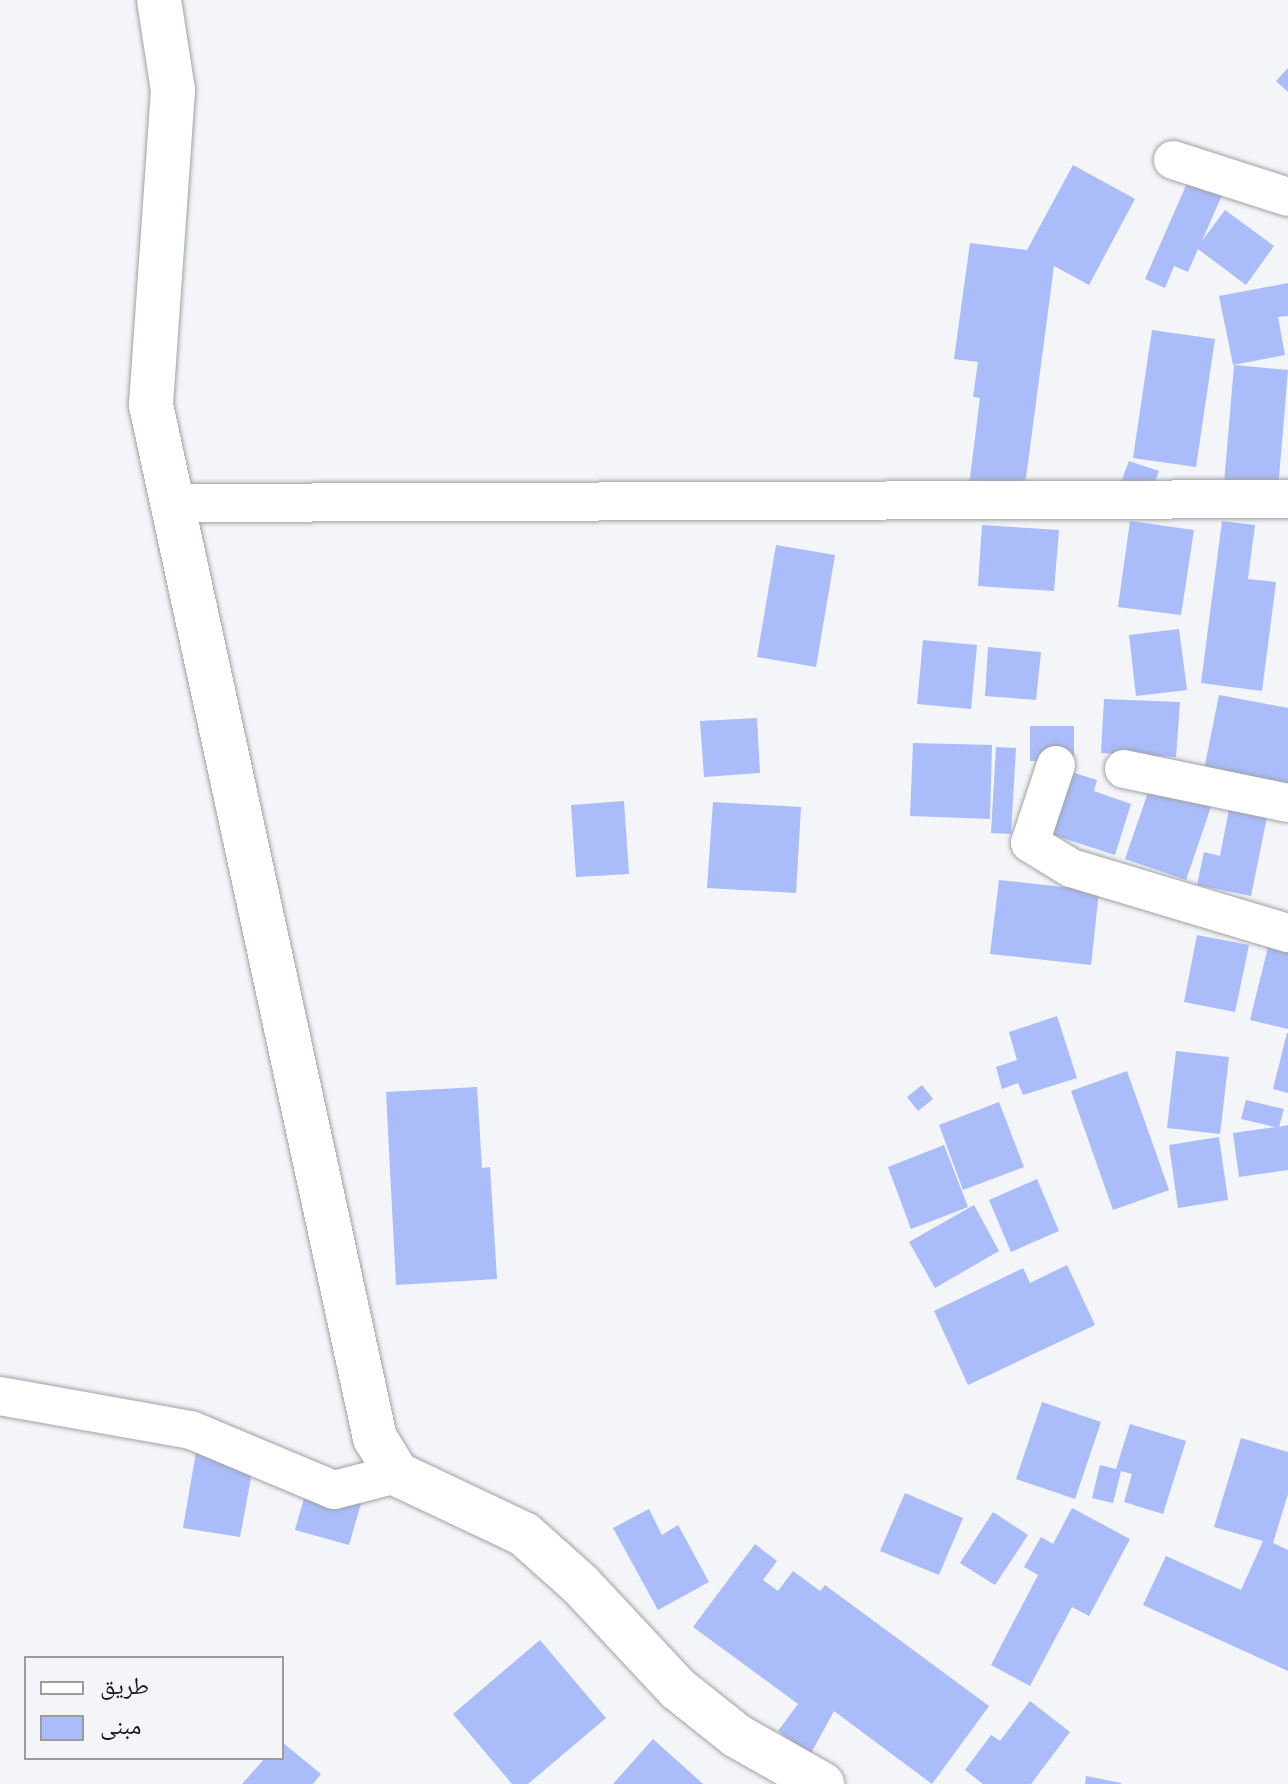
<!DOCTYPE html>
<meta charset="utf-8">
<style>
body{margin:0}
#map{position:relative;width:1288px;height:1784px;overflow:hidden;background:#f3f5f9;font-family:Poppins,"Noto Naskh Arabic",sans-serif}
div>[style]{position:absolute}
.building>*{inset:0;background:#aabcfa}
.roads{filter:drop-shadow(0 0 2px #a0a2a5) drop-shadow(0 0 2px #a0a2a5)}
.street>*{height:38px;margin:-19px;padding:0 19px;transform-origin:19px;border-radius:19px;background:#fff}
.secondary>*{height:44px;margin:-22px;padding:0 22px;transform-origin:22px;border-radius:22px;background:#fff}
span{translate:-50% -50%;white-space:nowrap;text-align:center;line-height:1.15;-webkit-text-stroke:7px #f3f5f9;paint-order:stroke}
.legend{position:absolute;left:24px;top:1656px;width:260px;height:104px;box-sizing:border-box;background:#f3f5f9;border:2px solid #9a9c9f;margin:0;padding:10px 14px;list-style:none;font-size:24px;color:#151617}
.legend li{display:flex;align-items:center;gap:16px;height:40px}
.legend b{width:40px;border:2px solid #9a9c9f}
</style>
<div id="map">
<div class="building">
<i style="clip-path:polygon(1288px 68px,1288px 92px,1276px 81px)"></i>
<i style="clip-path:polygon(1073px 165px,1135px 199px,1089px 285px,1054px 266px,1024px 493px,969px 486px,980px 398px,973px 397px,978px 362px,954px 359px,970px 243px,1027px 250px)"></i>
<i style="clip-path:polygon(1191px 174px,1225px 188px,1202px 241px,1225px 210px,1274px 246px,1246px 285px,1198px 249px,1188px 272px,1174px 266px,1165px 288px,1145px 279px)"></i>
<i style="clip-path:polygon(1288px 283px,1288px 316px,1278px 317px,1285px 355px,1233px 365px,1219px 296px)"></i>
<i style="clip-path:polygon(1152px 330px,1215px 339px,1196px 467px,1133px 458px)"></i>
<i style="clip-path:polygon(1234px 365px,1288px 370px,1278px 489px,1224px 484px)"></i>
<i style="clip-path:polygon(1129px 461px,1159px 471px,1151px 493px,1121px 482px)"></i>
<i style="clip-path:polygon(1130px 521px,1194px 530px,1181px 615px,1118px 607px)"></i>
<i style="clip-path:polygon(1222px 521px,1255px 525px,1248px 579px,1276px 582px,1262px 691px,1201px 683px)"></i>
<i style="clip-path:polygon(982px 525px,1059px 530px,1054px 591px,978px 586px)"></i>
<i style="clip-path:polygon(776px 545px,835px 555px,816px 667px,757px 657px)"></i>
<i style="clip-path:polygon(1179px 629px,1187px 690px,1136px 696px,1129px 635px)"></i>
<i style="clip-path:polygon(923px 640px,977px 645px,971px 709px,917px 704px)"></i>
<i style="clip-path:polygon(988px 647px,1041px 652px,1036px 700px,985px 696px)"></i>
<i style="clip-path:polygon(1219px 695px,1288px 708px,1288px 786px,1204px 770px)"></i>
<i style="clip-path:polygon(1104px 699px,1180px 702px,1176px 757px,1101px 753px)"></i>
<i style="clip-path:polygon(757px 718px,760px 773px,704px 777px,700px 721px)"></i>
<i style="clip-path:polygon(1030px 726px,1074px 726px,1074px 761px,1030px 761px)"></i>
<i style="clip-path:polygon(913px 743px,992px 745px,990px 819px,910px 816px)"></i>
<i style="clip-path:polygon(996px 747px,1016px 748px,1011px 834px,991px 833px)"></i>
<i style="clip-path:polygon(1068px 771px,1097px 780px,1094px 791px,1131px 804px,1115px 855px,1047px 833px)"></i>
<i style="clip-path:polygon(1153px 778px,1214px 798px,1186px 880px,1125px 859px)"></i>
<i style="clip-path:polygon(624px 801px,629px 874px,576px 877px,571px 805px)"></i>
<i style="clip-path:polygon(713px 802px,801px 807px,796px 893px,707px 888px)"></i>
<i style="clip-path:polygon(1230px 804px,1268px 812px,1251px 896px,1197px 885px,1204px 852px,1220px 856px)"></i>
<i style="clip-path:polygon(999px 880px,1099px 891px,1091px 965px,990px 954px)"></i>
<i style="clip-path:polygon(1197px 935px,1249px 945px,1235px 1012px,1184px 1002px)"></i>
<i style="clip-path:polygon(1269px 943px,1288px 948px,1288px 1029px,1250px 1020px)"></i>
<i style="clip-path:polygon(1057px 1016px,1077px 1078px,1023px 1095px,1018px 1083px,1002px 1089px,996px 1067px,1017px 1060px,1009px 1032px)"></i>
<i style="clip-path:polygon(1287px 1033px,1288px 1033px,1288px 1093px,1273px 1089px)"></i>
<i style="clip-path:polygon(1176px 1051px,1229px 1057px,1220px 1134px,1167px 1128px)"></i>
<i style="clip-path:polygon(1127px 1071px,1169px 1190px,1113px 1210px,1071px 1091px)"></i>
<i style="clip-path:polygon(922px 1085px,933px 1099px,918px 1111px,907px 1097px)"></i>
<i style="clip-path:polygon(477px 1087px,482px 1168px,490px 1167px,497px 1279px,396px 1285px,386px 1092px)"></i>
<i style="clip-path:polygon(1246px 1100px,1284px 1109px,1279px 1127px,1288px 1125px,1288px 1170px,1239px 1177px,1233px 1133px,1275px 1127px,1241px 1119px)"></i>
<i style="clip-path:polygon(999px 1102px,1024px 1167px,963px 1190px,939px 1125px)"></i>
<i style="clip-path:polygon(1219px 1137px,1228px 1200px,1178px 1208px,1169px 1145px)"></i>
<i style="clip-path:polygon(944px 1145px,968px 1207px,911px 1229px,888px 1167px)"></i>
<i style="clip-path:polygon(1037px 1179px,1059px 1231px,1011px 1252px,989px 1200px)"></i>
<i style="clip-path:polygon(974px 1205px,999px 1251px,935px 1288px,909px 1242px)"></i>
<i style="clip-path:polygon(1067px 1265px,1095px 1325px,968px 1385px,934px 1311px,1023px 1268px,1030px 1283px)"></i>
<i style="clip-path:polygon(1042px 1402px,1101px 1422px,1075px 1499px,1016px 1479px)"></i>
<i style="clip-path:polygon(1130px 1424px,1186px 1441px,1163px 1514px,1124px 1502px,1132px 1474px,1121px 1471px,1113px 1503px,1092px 1498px,1100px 1465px,1116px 1469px)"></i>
<i style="clip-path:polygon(1241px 1438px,1288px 1452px,1288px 1494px,1273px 1543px,1288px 1550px,1288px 1671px,1143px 1605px,1166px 1556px,1241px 1590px,1263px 1541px,1214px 1527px)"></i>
<i style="clip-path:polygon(197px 1446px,255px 1456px,240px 1537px,183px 1528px)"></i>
<i style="clip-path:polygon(308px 1484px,362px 1500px,349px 1545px,295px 1530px)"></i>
<i style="clip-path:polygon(905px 1493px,963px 1518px,939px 1575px,880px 1551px)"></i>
<i style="clip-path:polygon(1072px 1508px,1130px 1539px,1089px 1616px,1072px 1607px,1030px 1686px,991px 1665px,1038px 1575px,1024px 1567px,1041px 1537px,1053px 1544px)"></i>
<i style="clip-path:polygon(649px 1509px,662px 1535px,678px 1525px,709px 1582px,658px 1610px,613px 1528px)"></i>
<i style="clip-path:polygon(993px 1512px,1028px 1535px,995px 1585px,960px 1563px)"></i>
<i style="clip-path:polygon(755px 1544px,777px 1561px,763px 1580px,778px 1591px,793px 1571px,820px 1591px,825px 1585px,989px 1706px,932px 1784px,834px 1711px,810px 1755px,778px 1731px,798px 1704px,693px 1627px)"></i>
<i style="clip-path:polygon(540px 1640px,606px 1718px,528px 1784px,512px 1784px,453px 1714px)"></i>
<i style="clip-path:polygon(1030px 1701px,1070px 1732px,1031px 1784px,983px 1784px,965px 1770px,991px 1735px,1000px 1741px)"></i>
<i style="clip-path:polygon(653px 1739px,703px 1784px,613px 1784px)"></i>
<i style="clip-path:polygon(282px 1742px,321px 1774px,313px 1784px,242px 1784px,265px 1758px,282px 1758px)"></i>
<i style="clip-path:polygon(1086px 1776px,1121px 1783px,1121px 1784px,1085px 1784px)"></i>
</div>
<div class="roads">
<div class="street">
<i style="left:1173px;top:160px;width:121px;rotate:17.8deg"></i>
<i style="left:170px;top:503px;width:1118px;rotate:-0.2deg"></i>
<i style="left:1056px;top:765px;width:82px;rotate:108.4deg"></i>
<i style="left:1030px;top:843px;width:48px;rotate:31.4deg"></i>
<i style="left:1071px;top:868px;width:227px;rotate:16.7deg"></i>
<i style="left:1124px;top:769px;width:167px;rotate:11.7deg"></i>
<i style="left:0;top:1396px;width:194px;rotate:10.1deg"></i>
<i style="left:191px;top:1430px;width:155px;rotate:22.8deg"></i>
<i style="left:334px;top:1490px;width:65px;rotate:-14.3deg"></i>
</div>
<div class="secondary">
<i style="left:159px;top:0;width:91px;rotate:81.2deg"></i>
<i style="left:173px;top:90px;width:316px;rotate:94deg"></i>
<i style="left:151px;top:405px;width:1057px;rotate:77.77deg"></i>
<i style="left:375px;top:1438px;width:42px;rotate:58.6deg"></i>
<i style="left:397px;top:1474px;width:140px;rotate:25.3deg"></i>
<i style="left:524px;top:1534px;width:75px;rotate:41.8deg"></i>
<i style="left:580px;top:1584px;width:144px;rotate:47deg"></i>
<i style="left:678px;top:1689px;width:75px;rotate:38.5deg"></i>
<i style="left:737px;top:1736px;width:98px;rotate:29.5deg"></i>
</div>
</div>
<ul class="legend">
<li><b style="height:10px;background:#fff"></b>طريق</li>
<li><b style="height:22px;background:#aabcfa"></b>مبنى</li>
</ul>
</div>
